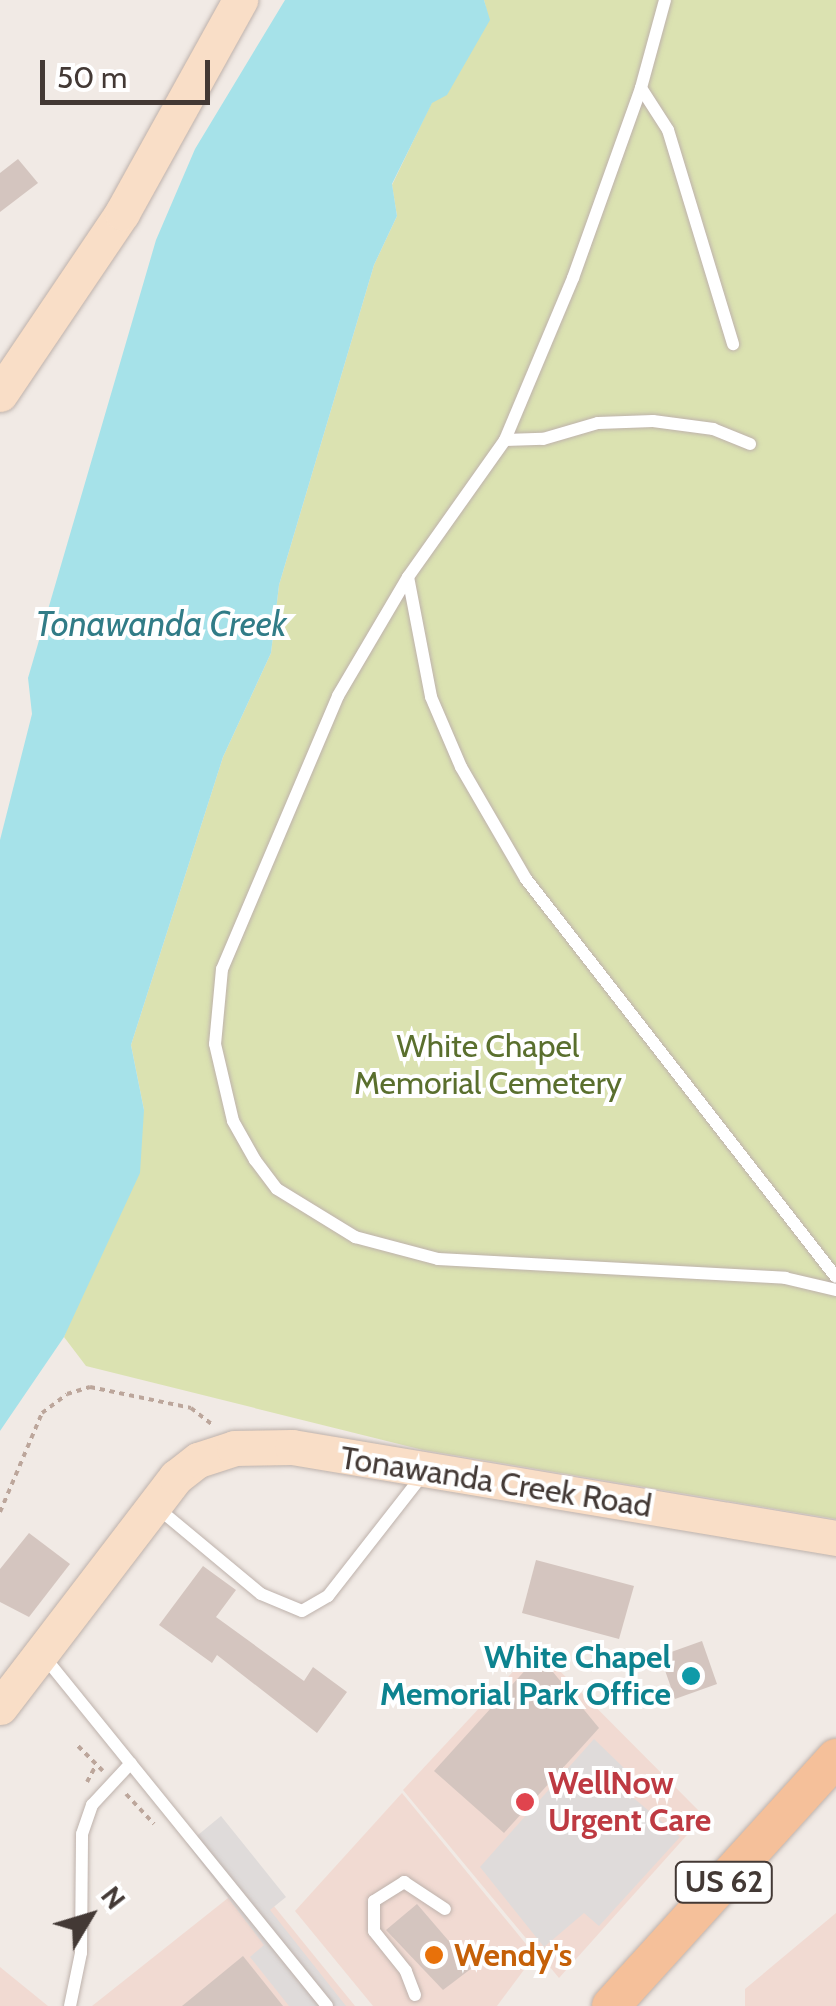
<!DOCTYPE html>
<style>
body{margin:0}
#map{position:relative;width:836px;height:2006px;overflow:hidden;background:#f1eae5;font-family:Cabin,sans-serif}
div>[style]{position:absolute}
.commercial>*{inset:0;background:#f1dad2}
.green>*{inset:0;background:#dbe2b1}
.parking>*{inset:0;background:#dfdbda}
.water>*{inset:0;background:#a6e2e9}
.building>*{inset:0;background:#d4c5bf}
.path>*{height:4px;margin-top:-2px;transform-origin:0;background:repeating-linear-gradient(90deg,#bca69b 0 5px,transparent 0 10px)}
.roads{filter:drop-shadow(0 0 2px #beb2ac) drop-shadow(0 0 2px #beb2ac)}
.lane>*{height:12px;margin:-6px;padding:0 6px;transform-origin:6px;border-radius:6px;background:#fff}
.secondary>*{height:35px;margin:-17.5px;padding:0 17.5px;transform-origin:17.5px;border-radius:17.5px;background:#f9dec7}
.primary>*{height:38px;margin:-19px;padding:0 19px;transform-origin:19px;border-radius:19px;background:#f5c09a}
.dots>*{width:28px;height:28px;translate:-50% -50%;box-sizing:border-box;border:5px solid #fff;border-radius:50%}
span{translate:-50% -50%;white-space:nowrap;text-align:center;line-height:1.15;-webkit-text-stroke:8px #fff;paint-order:stroke}
.shield-label span{padding:2px 8px;background:#fff;border:2px solid;border-radius:8px;-webkit-text-stroke-width:0}
.shield-label{font-size:30px;color:#433935;font-weight:700}
.park-label{font-size:32px;color:#5a6f2e}
.street-label{font-size:32px;color:#433935}
.culture-label{font-size:32px;color:#0d838f;font-weight:700}
.right{translate:-100% -50%;text-align:right}
.health-label{font-size:32px;color:#be3a42;font-weight:700}
.left{translate:0 -50%;text-align:left}
.food-label{font-size:32px;color:#c56008;font-weight:700}
.water-label{font-size:35px;color:#317c87;font-style:italic}
.north{position:absolute;left:40px;top:1866px;width:100px;height:100px;-webkit-text-stroke:8px #fff;paint-order:stroke;rotate:52deg;font-size:28px;font-weight:700;line-height:40px;text-align:center;color:#433935}
.north::after{content:'';display:block;margin:auto;width:35px;height:45px;background:#433935;clip-path:polygon(50% 0,100% 100%,50% 72%,0 100%)}
.scale{position:absolute;left:40px;top:60px;width:170px;height:45px;box-sizing:border-box;border:5px solid #433935;border-top:0;padding-left:12px;font-size:30px;line-height:35px;white-space:nowrap;color:#433935;-webkit-text-stroke:8px #fff;paint-order:stroke}
</style>
<div id="map">
<div class="commercial">
<i style="clip-path:polygon(536px 1647px,704px 1816px,559px 1978px,403px 1790px)"></i>
<i style="clip-path:polygon(402px 1793px,535px 1955px,497px 2006px,373px 2006px,295px 1911px)"></i>
<i style="clip-path:polygon(252px 1879px,355px 2006px,92px 2006px)"></i>
<i style="clip-path:polygon(836px 1913px,836px 2006px,745px 2006px,745px 1989px)"></i>
<i style="clip-path:polygon(0 1967px,48px 2006px,0 2006px)"></i>
</div>
<div class="green">
<i style="clip-path:polygon(484px 0,836px 0,836px 1519px,423px 1450px,86px 1366px,64px 1337px,144px 1110px,131px 1045px,223px 757px,271px 653px,279px 585px,374px 265px,397px 216px,392px 185px,432px 102px,489px 20px)"></i>
</div>
<div class="parking">
<i style="clip-path:polygon(594px 1739px,625px 1769px,620px 1776px,635px 1790px,630px 1795px,680px 1837px,599px 1926px,584px 1913px,544px 1947px,480px 1867px)"></i>
<i style="clip-path:polygon(221px 1816px,286px 1897px,270px 1910px,346px 2006px,289px 2006px,250px 1957px,264px 1945px,187px 1844px)"></i>
</div>
<div class="water">
<i style="clip-path:polygon(285px 0,484px 0,490px 20px,447px 95px,432px 103px,392px 184px,397px 216px,374px 265px,279px 585px,271px 653px,223px 757px,131px 1045px,144px 1110px,140px 1173px,64px 1337px,0 1431px,0 840px,32px 714px,28px 678px,156px 240px,195px 149px)"></i>
</div>
<div class="building">
<i style="clip-path:polygon(18px 159px,38px 183px,0 212px,0 173px)"></i>
<i style="clip-path:polygon(29px 1533px,70px 1564px,29px 1617px,0 1602px,0 1569px)"></i>
<i style="clip-path:polygon(536px 1560px,634px 1586px,619px 1639px,522px 1613px)"></i>
<i style="clip-path:polygon(203px 1566px,236px 1590px,216px 1617px,304px 1681px,313px 1667px,347px 1692px,317px 1733px,217px 1655px,212px 1663px,159px 1625px)"></i>
<i style="clip-path:polygon(702px 1641px,717px 1684px,675px 1699px,660px 1656px)"></i>
<i style="clip-path:polygon(539px 1655px,599px 1728px,504px 1833px,434px 1771px)"></i>
<i style="clip-path:polygon(417px 1904px,472px 1968px,443px 1990px,386px 1930px)"></i>
<i style="clip-path:polygon(243px 1956px,283px 2006px,182px 2006px)"></i>
</div>
<div class="path">
<i style="left:0;top:1512px;width:108px;rotate:-67deg"></i>
<i style="left:42px;top:1413px;width:31px;rotate:-37deg"></i>
<i style="left:67px;top:1394px;width:24px;rotate:-17deg"></i>
<i style="left:90px;top:1387px;width:103px;rotate:11.7deg"></i>
<i style="left:191px;top:1408px;width:29px;rotate:38deg"></i>
<i style="left:78px;top:1746px;width:35px;rotate:45deg"></i>
<i style="left:87px;top:1782px;width:19px;rotate:-62deg"></i>
<i style="left:126px;top:1794px;width:41px;rotate:47deg"></i>
</div>
<div class="roads">
<div class="lane">
<i style="left:665px;top:0;width:91px;rotate:105.3deg"></i>
<i style="left:641px;top:88px;width:202px;rotate:109.7deg"></i>
<i style="left:573px;top:278px;width:176px;rotate:112.8deg"></i>
<i style="left:505px;top:440px;width:168px;rotate:125.3deg"></i>
<i style="left:408px;top:577px;width:138px;rotate:120.5deg"></i>
<i style="left:338px;top:696px;width:297px;rotate:113deg"></i>
<i style="left:222px;top:969px;width:75px;rotate:95.3deg"></i>
<i style="left:215px;top:1044px;width:79px;rotate:76.8deg"></i>
<i style="left:233px;top:1121px;width:45px;rotate:60.6deg"></i>
<i style="left:255px;top:1160px;width:36px;rotate:53deg"></i>
<i style="left:277px;top:1189px;width:92px;rotate:31.6deg"></i>
<i style="left:355px;top:1237px;width:86px;rotate:14.8deg"></i>
<i style="left:438px;top:1259px;width:348px;rotate:3.1deg"></i>
<i style="left:785px;top:1278px;width:52px;rotate:13.2deg"></i>
<i style="left:641px;top:88px;width:50px;rotate:57.3deg"></i>
<i style="left:668px;top:130px;width:224px;rotate:73.1deg"></i>
<i style="left:505px;top:440px;width:38px;rotate:-2deg"></i>
<i style="left:543px;top:439px;width:57px;rotate:-16.2deg"></i>
<i style="left:598px;top:423px;width:55px;rotate:-2.1deg"></i>
<i style="left:653px;top:421px;width:61px;rotate:7.6deg"></i>
<i style="left:713px;top:429px;width:40px;rotate:22deg"></i>
<i style="left:408px;top:577px;width:122px;rotate:79.1deg"></i>
<i style="left:431px;top:697px;width:76px;rotate:66.8deg"></i>
<i style="left:461px;top:767px;width:129px;rotate:59.9deg"></i>
<i style="left:526px;top:879px;width:504px;rotate:52.09deg"></i>
<i style="left:154px;top:1505px;width:139px;rotate:39.8deg"></i>
<i style="left:261px;top:1594px;width:44px;rotate:22.5deg"></i>
<i style="left:302px;top:1611px;width:30px;rotate:-30deg"></i>
<i style="left:328px;top:1596px;width:156px;rotate:-52deg"></i>
<i style="left:42px;top:1654px;width:453px;rotate:51deg"></i>
<i style="left:415px;top:1995px;width:26px;rotate:-111deg"></i>
<i style="left:406px;top:1971px;width:51px;rotate:-128.7deg"></i>
<i style="left:374px;top:1931px;width:30px;rotate:-90deg"></i>
<i style="left:374px;top:1901px;width:36px;rotate:-32deg"></i>
<i style="left:404px;top:1882px;width:49px;rotate:33.4deg"></i>
<i style="left:70px;top:2006px;width:54px;rotate:-78.3deg"></i>
<i style="left:81px;top:1953px;width:119px;rotate:-89.5deg"></i>
<i style="left:82px;top:1834px;width:31px;rotate:-71deg"></i>
<i style="left:92px;top:1805px;width:57px;rotate:-47.1deg"></i>
</div>
<div class="secondary">
<i style="left:0;top:394px;width:218px;rotate:-56deg"></i>
<i style="left:122px;top:213px;width:244px;rotate:-61deg"></i>
<i style="left:0;top:1707px;width:290px;rotate:-52.6deg"></i>
<i style="left:176px;top:1477px;width:28px;rotate:-38deg"></i>
<i style="left:198px;top:1460px;width:38px;rotate:-18deg"></i>
<i style="left:234px;top:1448px;width:58px;rotate:-1deg"></i>
<i style="left:292px;top:1447px;width:552px;rotate:9.5deg"></i>
</div>
<div class="primary">
<i style="left:611px;top:2006px;width:335px;rotate:-47.8deg"></i>
</div>
</div>
<div class="dots">
<i style="left:691px;top:1676px;background:#0f9aa8"></i>
<i style="left:525px;top:1802px;background:#e0444e"></i>
<i style="left:434px;top:1955px;background:#e8710a"></i>
</div>
<div class="shield-label">
<span style="left:724px;top:1882px">US 62</span>
</div>
<div class="park-label">
<span style="left:488px;top:1065px">White Chapel<br>Memorial Cemetery</span>
</div>
<div class="street-label">
<span style="left:496px;top:1482px;rotate:9deg">Tonawanda Creek Road</span>
</div>
<div class="culture-label">
<span class="right" style="left:671px;top:1676px">White Chapel<br>Memorial Park Office</span>
</div>
<div class="health-label">
<span class="left" style="left:548px;top:1802px">WellNow<br>Urgent Care</span>
</div>
<div class="food-label">
<span class="left" style="left:454px;top:1955px">Wendy's</span>
</div>
<div class="water-label">
<span style="left:161px;top:624px">Tonawanda Creek</span>
</div>
<div class="north">N</div>
<div class="scale">50 m</div>
</div>
